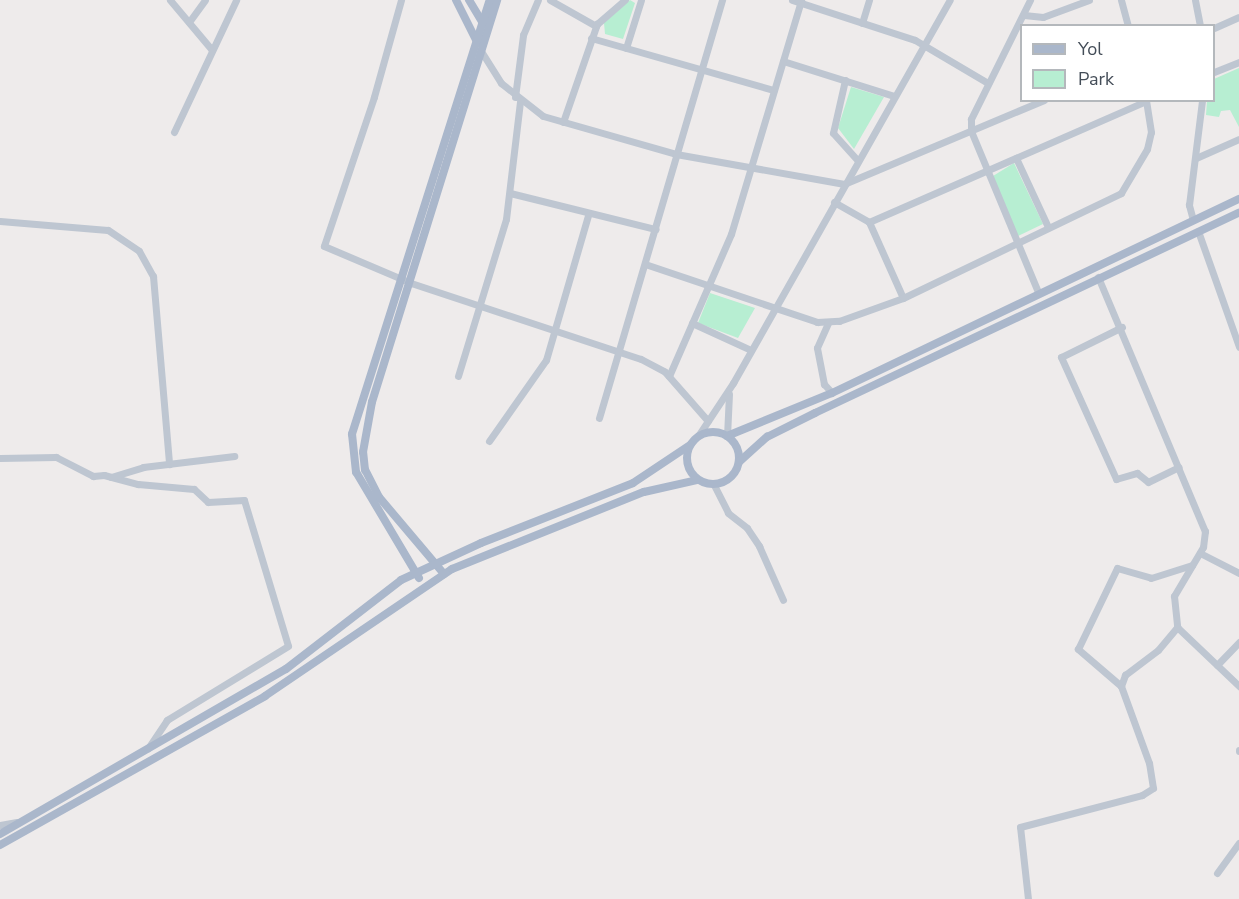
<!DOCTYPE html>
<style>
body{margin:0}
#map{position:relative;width:1239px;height:899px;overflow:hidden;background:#eeebeb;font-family:"Nunito Sans",sans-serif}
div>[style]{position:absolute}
.green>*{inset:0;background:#b7eed2}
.minor>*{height:7px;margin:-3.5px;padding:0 3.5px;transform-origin:3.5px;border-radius:3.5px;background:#bec6d1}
.major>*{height:8px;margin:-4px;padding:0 4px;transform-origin:4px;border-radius:4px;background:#aab7cb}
.major>.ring{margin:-4px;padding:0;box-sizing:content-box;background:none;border:8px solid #aab7cb;border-radius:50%}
span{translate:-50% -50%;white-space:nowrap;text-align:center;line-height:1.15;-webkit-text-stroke:4.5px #fff;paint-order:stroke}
.legend{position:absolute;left:1020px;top:24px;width:195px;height:78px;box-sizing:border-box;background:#fff;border:2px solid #b4b8bc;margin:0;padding:8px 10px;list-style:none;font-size:18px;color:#444d58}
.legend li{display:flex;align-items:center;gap:12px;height:30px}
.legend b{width:30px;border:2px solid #b4b8bc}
</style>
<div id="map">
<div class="green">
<i style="clip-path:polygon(630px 0,635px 3px,623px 39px,605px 34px,604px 23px)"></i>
<i style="clip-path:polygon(1239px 68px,1239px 127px,1230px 110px,1221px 111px,1219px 117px,1206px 115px,1207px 101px,1214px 100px,1214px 79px)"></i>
<i style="clip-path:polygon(851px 87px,884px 97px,854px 149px,838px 128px)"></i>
<i style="clip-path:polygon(1014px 163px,1043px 224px,1016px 237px,993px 176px)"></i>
<i style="clip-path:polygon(710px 293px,755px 308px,738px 338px,698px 323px)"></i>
</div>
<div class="minor">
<i style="left:170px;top:0;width:65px;rotate:50deg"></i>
<i style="left:401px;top:0;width:101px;rotate:105.6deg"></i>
<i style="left:374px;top:97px;width:157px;rotate:108.6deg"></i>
<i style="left:324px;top:246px;width:95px;rotate:23deg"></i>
<i style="left:411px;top:283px;width:242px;rotate:18.3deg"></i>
<i style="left:641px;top:359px;width:27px;rotate:28deg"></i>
<i style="left:665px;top:372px;width:65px;rotate:48.7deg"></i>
<i style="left:550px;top:0;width:53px;rotate:29.5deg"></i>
<i style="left:792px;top:0;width:129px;rotate:18deg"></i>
<i style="left:915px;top:40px;width:85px;rotate:30.5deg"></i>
<i style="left:1030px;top:0;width:133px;rotate:116.4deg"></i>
<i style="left:971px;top:119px;width:12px;rotate:90deg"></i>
<i style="left:971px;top:131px;width:174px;rotate:67.4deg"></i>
<i style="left:1121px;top:0;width:27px;rotate:75deg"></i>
<i style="left:1195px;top:0;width:26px;rotate:79deg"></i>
<i style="left:1024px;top:15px;width:19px;rotate:6deg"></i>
<i style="left:1043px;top:17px;width:49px;rotate:-20.3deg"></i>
<i style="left:189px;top:22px;width:27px;rotate:-54deg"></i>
<i style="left:862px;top:23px;width:24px;rotate:-73deg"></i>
<i style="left:1214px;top:28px;width:27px;rotate:-24deg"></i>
<i style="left:591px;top:38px;width:190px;rotate:15.9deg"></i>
<i style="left:626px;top:48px;width:50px;rotate:-72.6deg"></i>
<i style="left:481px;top:51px;width:38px;rotate:58deg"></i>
<i style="left:501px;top:83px;width:53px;rotate:38.2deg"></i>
<i style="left:543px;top:116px;width:138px;rotate:15.9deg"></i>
<i style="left:676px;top:154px;width:171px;rotate:10.1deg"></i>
<i style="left:844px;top:184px;width:217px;rotate:-22.8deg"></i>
<i style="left:783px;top:61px;width:116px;rotate:17.5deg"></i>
<i style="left:1214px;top:72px;width:27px;rotate:-22deg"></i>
<i style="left:845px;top:80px;width:54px;rotate:102.8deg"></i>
<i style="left:833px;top:133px;width:36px;rotate:48deg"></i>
<i style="left:515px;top:97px;width:63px;rotate:-82.6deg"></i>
<i style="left:523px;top:35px;width:38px;rotate:-67deg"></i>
<i style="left:563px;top:122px;width:104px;rotate:-70.9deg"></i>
<i style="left:597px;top:24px;width:37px;rotate:-41deg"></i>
<i style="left:174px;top:132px;width:146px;rotate:-64.8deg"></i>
<i style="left:1016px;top:158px;width:76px;rotate:65.1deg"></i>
<i style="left:1196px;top:158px;width:47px;rotate:-23.8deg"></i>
<i style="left:510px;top:193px;width:150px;rotate:13.9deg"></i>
<i style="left:834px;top:202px;width:40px;rotate:29.7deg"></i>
<i style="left:869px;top:222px;width:83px;rotate:65.9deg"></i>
<i style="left:1193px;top:220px;width:16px;rotate:-105deg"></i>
<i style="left:1189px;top:205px;width:106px;rotate:-82.9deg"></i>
<i style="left:0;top:221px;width:108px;rotate:4.8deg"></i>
<i style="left:108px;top:230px;width:37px;rotate:34deg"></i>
<i style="left:139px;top:251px;width:29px;rotate:61deg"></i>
<i style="left:153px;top:276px;width:189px;rotate:85.1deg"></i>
<i style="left:869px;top:222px;width:302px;rotate:-23.6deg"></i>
<i style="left:1198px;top:231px;width:123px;rotate:70.5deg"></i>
<i style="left:645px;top:264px;width:182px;rotate:18.6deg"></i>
<i style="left:817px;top:322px;width:22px;rotate:-3deg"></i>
<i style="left:839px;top:321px;width:68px;rotate:-19.8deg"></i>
<i style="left:903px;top:298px;width:242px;rotate:-25.7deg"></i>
<i style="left:1121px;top:193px;width:51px;rotate:-59.4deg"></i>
<i style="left:1147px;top:149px;width:17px;rotate:-77deg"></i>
<i style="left:1151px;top:132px;width:32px;rotate:-99deg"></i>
<i style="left:1098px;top:277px;width:276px;rotate:67.2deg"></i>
<i style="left:1205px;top:531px;width:16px;rotate:97deg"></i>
<i style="left:1203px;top:547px;width:57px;rotate:120.6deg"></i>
<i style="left:1174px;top:596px;width:31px;rotate:84deg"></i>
<i style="left:1177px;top:627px;width:86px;rotate:43.6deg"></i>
<i style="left:692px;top:323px;width:65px;rotate:24.6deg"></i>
<i style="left:828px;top:323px;width:27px;rotate:114deg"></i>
<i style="left:817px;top:348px;width:37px;rotate:79deg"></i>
<i style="left:824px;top:384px;width:12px;rotate:48deg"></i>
<i style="left:1122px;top:327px;width:68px;rotate:153.8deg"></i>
<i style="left:1061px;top:357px;width:134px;rotate:65.7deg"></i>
<i style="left:1116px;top:479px;width:22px;rotate:-16deg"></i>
<i style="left:1137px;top:473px;width:14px;rotate:39deg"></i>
<i style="left:1148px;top:482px;width:34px;rotate:-26deg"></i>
<i style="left:458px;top:376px;width:164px;rotate:-73deg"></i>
<i style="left:506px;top:219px;width:119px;rotate:-83.2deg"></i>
<i style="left:669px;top:376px;width:155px;rotate:-66.4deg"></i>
<i style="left:731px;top:234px;width:244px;rotate:-73.3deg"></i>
<i style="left:599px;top:418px;width:436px;rotate:-73.6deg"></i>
<i style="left:698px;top:436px;width:64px;rotate:-56.6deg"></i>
<i style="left:733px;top:383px;width:440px;rotate:-60.5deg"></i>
<i style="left:727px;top:436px;width:42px;rotate:-87.3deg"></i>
<i style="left:489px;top:441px;width:99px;rotate:-54.9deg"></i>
<i style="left:546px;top:360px;width:151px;rotate:-73.8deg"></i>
<i style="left:0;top:458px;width:56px;rotate:-1deg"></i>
<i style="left:56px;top:457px;width:42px;rotate:27.2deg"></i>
<i style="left:93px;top:476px;width:11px;rotate:-5deg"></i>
<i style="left:104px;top:475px;width:35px;rotate:15deg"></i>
<i style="left:138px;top:484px;width:56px;rotate:5.1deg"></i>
<i style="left:194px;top:489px;width:19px;rotate:43deg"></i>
<i style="left:208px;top:502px;width:36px;rotate:-3deg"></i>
<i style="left:244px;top:500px;width:152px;rotate:73.2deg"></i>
<i style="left:288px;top:646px;width:142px;rotate:148.6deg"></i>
<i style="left:167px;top:720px;width:34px;rotate:124deg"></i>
<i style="left:111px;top:477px;width:34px;rotate:-17deg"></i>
<i style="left:143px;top:467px;width:92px;rotate:-6.9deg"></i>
<i style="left:714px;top:485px;width:31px;rotate:63deg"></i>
<i style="left:728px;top:513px;width:24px;rotate:38deg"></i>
<i style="left:747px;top:528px;width:22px;rotate:56deg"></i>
<i style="left:759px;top:546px;width:59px;rotate:66deg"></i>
<i style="left:1200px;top:553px;width:44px;rotate:27.1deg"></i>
<i style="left:1217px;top:665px;width:32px;rotate:-46deg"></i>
<i style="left:1121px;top:686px;width:57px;rotate:-139.3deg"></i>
<i style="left:1078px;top:649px;width:90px;rotate:-64.3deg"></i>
<i style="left:1117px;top:568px;width:35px;rotate:16deg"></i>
<i style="left:1151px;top:578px;width:43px;rotate:-17.6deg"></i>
<i style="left:1239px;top:750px;width:1px;rotate:90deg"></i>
<i style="left:0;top:825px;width:17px;rotate:-10deg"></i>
<i style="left:1217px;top:873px;width:37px;rotate:-54deg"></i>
<i style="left:1028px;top:899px;width:72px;rotate:-96.3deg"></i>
<i style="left:1020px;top:827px;width:126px;rotate:-14.7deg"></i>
<i style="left:1142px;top:795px;width:13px;rotate:-32deg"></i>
<i style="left:1153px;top:788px;width:25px;rotate:-99deg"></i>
<i style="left:1149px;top:763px;width:82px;rotate:-110deg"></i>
<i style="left:1121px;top:686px;width:12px;rotate:-70deg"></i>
<i style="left:1125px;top:675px;width:41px;rotate:-37.1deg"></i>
<i style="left:1158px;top:650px;width:30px;rotate:-50deg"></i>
</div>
<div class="major">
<i style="left:456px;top:0;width:47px;rotate:63.4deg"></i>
<i style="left:469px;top:0;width:27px;rotate:59deg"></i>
<i class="ring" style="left:687px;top:432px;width:44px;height:44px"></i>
<i style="left:727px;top:436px;width:113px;rotate:-22.3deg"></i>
<i style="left:832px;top:393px;width:451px;rotate:-25.5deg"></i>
<i style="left:739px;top:462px;width:38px;rotate:-42deg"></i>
<i style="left:767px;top:437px;width:54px;rotate:-26.6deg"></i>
<i style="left:815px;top:413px;width:469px;rotate:-25.3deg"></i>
<i style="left:444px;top:574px;width:101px;rotate:-130.2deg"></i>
<i style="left:379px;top:497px;width:30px;rotate:-117deg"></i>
<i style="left:365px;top:470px;width:18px;rotate:-96deg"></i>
<i style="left:363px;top:452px;width:51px;rotate:-79.8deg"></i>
<i style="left:372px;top:402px;width:421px;rotate:-72.7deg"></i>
<i style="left:419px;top:578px;width:123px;rotate:-120.7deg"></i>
<i style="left:356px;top:472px;width:38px;rotate:-96deg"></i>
<i style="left:352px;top:434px;width:455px;rotate:-72.4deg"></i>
<i style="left:0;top:834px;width:330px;rotate:-30deg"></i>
<i style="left:286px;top:669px;width:145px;rotate:-37.7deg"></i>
<i style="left:401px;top:580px;width:88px;rotate:-24.8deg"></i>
<i style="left:481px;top:543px;width:163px;rotate:-21.5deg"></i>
<i style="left:633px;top:483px;width:69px;rotate:-33.7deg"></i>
<i style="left:0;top:845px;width:304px;rotate:-29.3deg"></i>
<i style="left:265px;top:696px;width:226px;rotate:-34.2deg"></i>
<i style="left:452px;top:569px;width:207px;rotate:-21.9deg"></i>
<i style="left:644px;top:492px;width:54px;rotate:-12.8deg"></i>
</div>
<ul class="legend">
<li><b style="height:8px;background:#aab7cb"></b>Yol</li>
<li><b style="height:16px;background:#b7eed2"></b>Park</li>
</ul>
</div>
